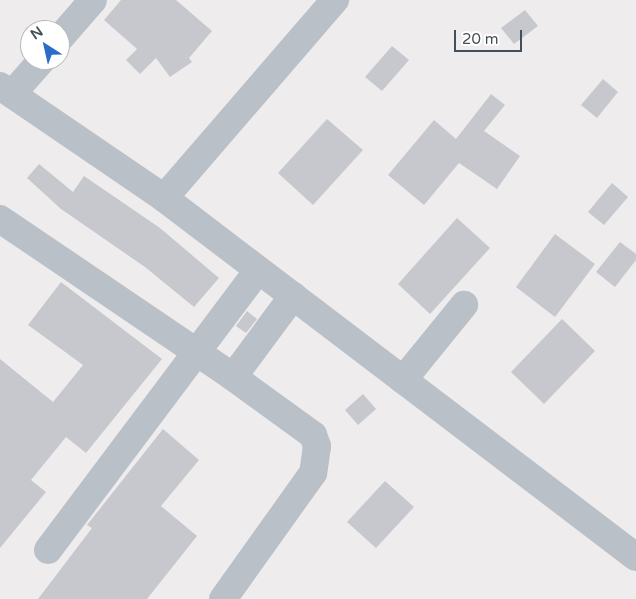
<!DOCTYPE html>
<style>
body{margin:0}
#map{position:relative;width:636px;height:599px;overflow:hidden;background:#eeecec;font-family:"Varela Round",sans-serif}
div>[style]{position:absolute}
.building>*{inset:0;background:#c7c8ce}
.minor>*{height:28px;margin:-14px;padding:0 14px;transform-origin:14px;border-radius:14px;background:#b9c0c7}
span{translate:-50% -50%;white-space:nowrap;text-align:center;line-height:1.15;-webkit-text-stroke:4px #fff;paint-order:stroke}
.north{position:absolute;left:20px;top:20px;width:50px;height:50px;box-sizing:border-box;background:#fff;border:1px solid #b5b9bc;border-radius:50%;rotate:325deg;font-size:14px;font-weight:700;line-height:20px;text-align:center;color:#464f57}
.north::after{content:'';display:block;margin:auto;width:18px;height:22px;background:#2c6cc8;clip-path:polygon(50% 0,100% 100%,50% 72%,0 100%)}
.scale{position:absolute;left:454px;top:30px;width:68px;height:22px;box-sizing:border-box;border:2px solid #464f57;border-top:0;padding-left:6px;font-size:15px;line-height:18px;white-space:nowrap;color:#464f57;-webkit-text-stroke:4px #fff;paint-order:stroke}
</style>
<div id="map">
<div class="building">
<i style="clip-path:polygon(121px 0,176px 0,212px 31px,189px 58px,192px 62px,170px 77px,156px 58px,140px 74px,126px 60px,137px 49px,104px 20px)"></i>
<i style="clip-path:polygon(525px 10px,538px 26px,514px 44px,501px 28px)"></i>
<i style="clip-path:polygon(392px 46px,409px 60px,382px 91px,365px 77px)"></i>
<i style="clip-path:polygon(603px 79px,618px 92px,597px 118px,581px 105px)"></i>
<i style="clip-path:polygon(491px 94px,505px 105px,484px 131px,520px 156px,497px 189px,459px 163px,424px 205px,388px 175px,434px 120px,456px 139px)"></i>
<i style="clip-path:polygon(327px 119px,363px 150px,313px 205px,278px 173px)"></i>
<i style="clip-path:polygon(39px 164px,73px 192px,84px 176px,160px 228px,219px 278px,194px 307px,145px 267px,61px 209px,27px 178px)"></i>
<i style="clip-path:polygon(612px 183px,628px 197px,604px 225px,588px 212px)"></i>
<i style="clip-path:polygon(457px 218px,490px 248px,430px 314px,398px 284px)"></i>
<i style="clip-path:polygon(555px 234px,595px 264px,555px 317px,516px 287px)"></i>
<i style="clip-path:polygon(620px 242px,636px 254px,636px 260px,615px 287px,596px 272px)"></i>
<i style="clip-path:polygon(61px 282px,162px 359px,86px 453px,66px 437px,31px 480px,46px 492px,0 548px,0 359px,53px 402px,83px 365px,28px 325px)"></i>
<i style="clip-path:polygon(247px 311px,257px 319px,246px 333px,236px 326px)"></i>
<i style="clip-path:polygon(562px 319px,595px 351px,544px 404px,511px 372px)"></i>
<i style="clip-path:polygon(363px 394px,376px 409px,358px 425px,345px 410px)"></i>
<i style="clip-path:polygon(163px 429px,199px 460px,161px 506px,197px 536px,147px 599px,38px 599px,92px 528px,87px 525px)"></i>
<i style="clip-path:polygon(385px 481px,414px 507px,376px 548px,347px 522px)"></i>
</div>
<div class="minor">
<i style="left:60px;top:38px;width:50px;rotate:-49deg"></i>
<i style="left:0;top:86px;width:199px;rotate:34.3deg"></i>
<i style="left:164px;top:198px;width:593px;rotate:37.26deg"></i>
<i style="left:12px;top:94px;width:45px;rotate:-48.6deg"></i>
<i style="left:164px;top:198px;width:262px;rotate:-49.2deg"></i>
<i style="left:0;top:219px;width:282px;rotate:34.1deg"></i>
<i style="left:233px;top:377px;width:99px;rotate:35.9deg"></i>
<i style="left:313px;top:435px;width:12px;rotate:70deg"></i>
<i style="left:317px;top:446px;width:27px;rotate:98deg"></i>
<i style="left:313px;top:473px;width:155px;rotate:125.5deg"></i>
<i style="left:233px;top:377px;width:101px;rotate:-53.5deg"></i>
<i style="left:403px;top:380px;width:97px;rotate:-50.9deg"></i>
<i style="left:48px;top:550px;width:350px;rotate:-53.1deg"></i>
</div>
<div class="north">N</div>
<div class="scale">20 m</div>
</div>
